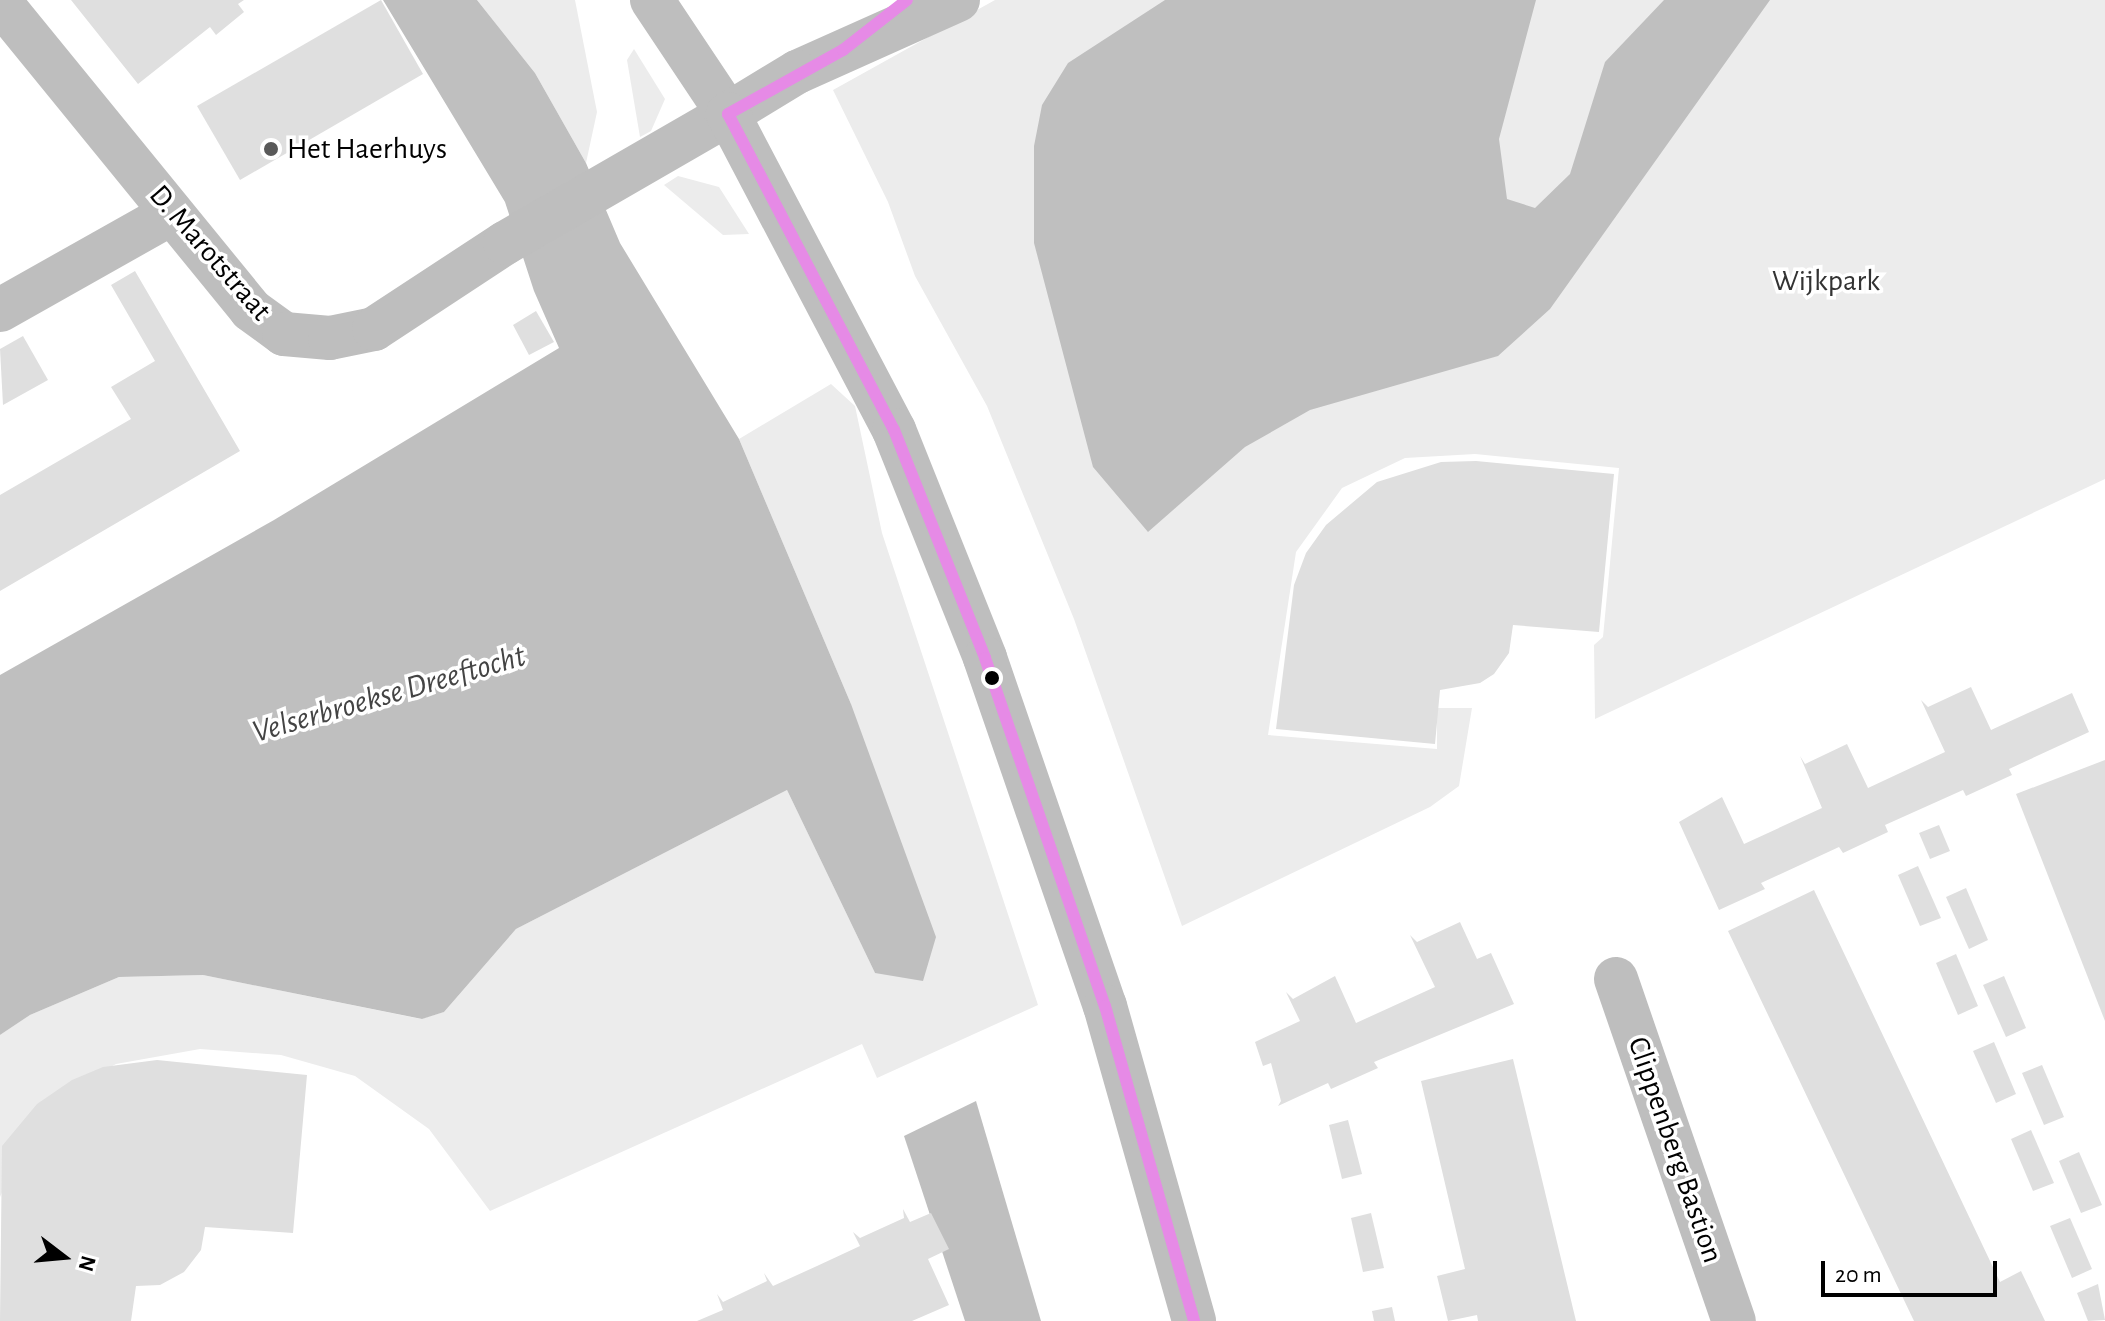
<!DOCTYPE html>
<style>
body{margin:0}
#map{position:relative;width:2105px;height:1321px;overflow:hidden;background:#fff;font-family:"Alegreya Sans",sans-serif}
div>[style]{position:absolute}
.green>*{inset:0;background:#ececec}
.water>*{inset:0;background:#bfbfbf}
.building>*{inset:0;background:#dfdfdf}
.minor>*{height:44px;margin:-22px;padding:0 22px;transform-origin:22px;border-radius:22px;background:#bebebe}
.tertiary>*{height:44px;margin:-22px;padding:0 22px;transform-origin:22px;border-radius:22px;background:#bebebe}
.bus-1>*{height:12px;margin:-6px;padding:0 6px;transform-origin:6px;border-radius:6px;background:#e68ae6}
.dots>*{width:22px;height:22px;translate:-50% -50%;box-sizing:border-box;border:4px solid #fff;border-radius:50%}
span{translate:-50% -50%;white-space:nowrap;text-align:center;line-height:1.15;-webkit-text-stroke:7px #fff;paint-order:stroke}
.poi-label{font-size:30px;color:#000}
.left{translate:0 -50%;text-align:left}
.street-label{font-size:30px;color:#000}
.park-label{font-size:30px;color:#333}
.water-label{font-size:32px;color:#444;font-style:italic}
.north{position:absolute;left:24px;top:1217px;width:80px;height:80px;-webkit-text-stroke:6px #fff;paint-order:stroke;rotate:106deg;font-size:22px;font-weight:700;line-height:32px;text-align:center;color:#000}
.north::after{content:'';display:block;margin:auto;width:28px;height:36px;background:#000;clip-path:polygon(50% 0,100% 100%,50% 72%,0 100%)}
.scale{position:absolute;left:1821px;top:1261px;width:176px;height:36px;box-sizing:border-box;border:4px solid #000;border-top:0;padding-left:10px;font-size:24px;line-height:28px;white-space:nowrap;color:#000;-webkit-text-stroke:6px #fff;paint-order:stroke}
</style>
<div id="map">
<div class="green">
<i style="clip-path:polygon(477px 0,575px 0,597px 112px,586px 163px,535px 73px)"></i>
<i style="clip-path:polygon(995px 0,2105px 0,2105px 479px,1595px 719px,1594px 645px,1603px 637px,1619px 468px,1475px 454px,1405px 458px,1342px 488px,1296px 552px,1268px 735px,1437px 749px,1437px 708px,1472px 708px,1459px 786px,1430px 807px,1182px 926px,1074px 619px,987px 406px,915px 276px,888px 202px,833px 90px)"></i>
<i style="clip-path:polygon(634px 49px,665px 99px,651px 131px,640px 137px,627px 60px)"></i>
<i style="clip-path:polygon(678px 176px,719px 187px,749px 234px,723px 235px,664px 185px)"></i>
<i style="clip-path:polygon(831px 384px,855px 406px,882px 533px,1038px 1005px,877px 1078px,862px 1044px,490px 1211px,429px 1129px,355px 1076px,281px 1055px,200px 1049px,116px 1064px,63px 1092px,35px 1113px,0 1197px,0 1035px,30px 1015px,119px 977px,203px 975px,421px 1019px,444px 1012px,516px 929px,787px 790px,875px 973px,851px 704px,739px 439px)"></i>
</div>
<div class="water">
<i style="clip-path:polygon(383px 0,477px 0,535px 73px,586px 163px,620px 243px,739px 439px,851px 704px,936px 937px,923px 981px,875px 973px,787px 790px,516px 929px,444px 1012px,422px 1019px,203px 975px,119px 977px,30px 1015px,0 1035px,0 675px,274px 520px,559px 348px,534px 291px,505px 202px)"></i>
<i style="clip-path:polygon(1165px 0,1536px 0,1499px 139px,1507px 199px,1535px 208px,1570px 174px,1605px 62px,1664px 0,1770px 0,1550px 309px,1498px 356px,1310px 410px,1245px 447px,1148px 532px,1093px 467px,1034px 243px,1034px 146px,1042px 105px,1068px 63px)"></i>
<i style="clip-path:polygon(976px 1101px,1041px 1321px,965px 1321px,904px 1136px)"></i>
</div>
<div class="building">
<i style="clip-path:polygon(71px 0,244px 0,238px 4px,244px 12px,216px 35px,210px 27px,138px 84px)"></i>
<i style="clip-path:polygon(381px 0,423px 74px,240px 180px,197px 106px)"></i>
<i style="clip-path:polygon(135px 271px,240px 451px,0 591px,0 495px,131px 419px,111px 387px,155px 361px,111px 285px)"></i>
<i style="clip-path:polygon(536px 311px,554px 342px,529px 355px,513px 325px)"></i>
<i style="clip-path:polygon(23px 336px,48px 380px,3px 405px,0 349px)"></i>
<i style="clip-path:polygon(1476px 461px,1614px 474px,1599px 632px,1513px 625px,1509px 653px,1494px 674px,1480px 683px,1440px 690px,1435px 744px,1276px 729px,1294px 585px,1306px 553px,1326px 525px,1377px 482px,1441px 462px)"></i>
<i style="clip-path:polygon(1971px 687px,1991px 730px,2072px 693px,2089px 732px,2009px 769px,2012px 775px,1966px 796px,1963px 790px,1885px 825px,1888px 832px,1843px 853px,1839px 847px,1761px 883px,1765px 889px,1719px 910px,1679px 822px,1722px 797px,1744px 844px,1822px 808px,1800px 756px,1805px 764px,1847px 744px,1868px 788px,1945px 752px,1921px 700px,1928px 707px)"></i>
<i style="clip-path:polygon(2105px 760px,2105px 1021px,2016px 794px)"></i>
<i style="clip-path:polygon(1939px 825px,1950px 851px,1930px 859px,1919px 833px)"></i>
<i style="clip-path:polygon(1918px 866px,1941px 918px,1920px 926px,1898px 875px)"></i>
<i style="clip-path:polygon(1966px 888px,1988px 940px,1969px 949px,1946px 897px)"></i>
<i style="clip-path:polygon(1814px 890px,2000px 1282px,2021px 1271px,2045px 1321px,1914px 1321px,1728px 931px)"></i>
<i style="clip-path:polygon(1460px 922px,1477px 959px,1491px 953px,1514px 1004px,1374px 1062px,1378px 1068px,1331px 1089px,1328px 1083px,1278px 1106px,1281px 1101px,1271px 1063px,1263px 1066px,1255px 1042px,1300px 1021px,1286px 992px,1293px 999px,1335px 976px,1356px 1023px,1435px 987px,1410px 935px,1417px 942px)"></i>
<i style="clip-path:polygon(1956px 954px,1978px 1006px,1958px 1015px,1936px 963px)"></i>
<i style="clip-path:polygon(2004px 976px,2026px 1028px,2006px 1037px,1983px 985px)"></i>
<i style="clip-path:polygon(1994px 1042px,2016px 1094px,1996px 1103px,1973px 1051px)"></i>
<i style="clip-path:polygon(1513px 1059px,1576px 1321px,1478px 1321px,1477px 1315px,1448px 1321px,1437px 1276px,1465px 1269px,1421px 1081px)"></i>
<i style="clip-path:polygon(157px 1060px,307px 1075px,293px 1233px,205px 1227px,201px 1250px,184px 1272px,160px 1285px,136px 1286px,131px 1321px,0 1321px,2px 1146px,37px 1104px,72px 1080px,103px 1067px)"></i>
<i style="clip-path:polygon(2042px 1065px,2064px 1117px,2044px 1125px,2022px 1073px)"></i>
<i style="clip-path:polygon(1348px 1120px,1362px 1174px,1342px 1179px,1329px 1125px)"></i>
<i style="clip-path:polygon(2031px 1130px,2054px 1183px,2033px 1191px,2011px 1139px)"></i>
<i style="clip-path:polygon(2079px 1152px,2102px 1205px,2081px 1213px,2059px 1161px)"></i>
<i style="clip-path:polygon(903px 1209px,910px 1222px,931px 1213px,949px 1249px,928px 1259px,949px 1305px,912px 1321px,697px 1321px,723px 1310px,717px 1294px,723px 1302px,767px 1281px,764px 1273px,773px 1286px,817px 1266px,860px 1246px,853px 1232px,860px 1238px,904px 1218px)"></i>
<i style="clip-path:polygon(1371px 1213px,1384px 1268px,1363px 1272px,1351px 1218px)"></i>
<i style="clip-path:polygon(2070px 1218px,2092px 1269px,2072px 1278px,2050px 1226px)"></i>
<i style="clip-path:polygon(2098px 1284px,2105px 1320px,2088px 1321px,2077px 1293px)"></i>
<i style="clip-path:polygon(1392px 1307px,1395px 1321px,1374px 1321px,1372px 1311px)"></i>
</div>
<div class="minor">
<i style="left:0;top:2px;width:397px;rotate:50.8deg"></i>
<i style="left:251px;top:310px;width:41px;rotate:36deg"></i>
<i style="left:284px;top:334px;width:46px;rotate:5deg"></i>
<i style="left:330px;top:338px;width:45px;rotate:-11.6deg"></i>
<i style="left:374px;top:329px;width:157px;rotate:-33.3deg"></i>
<i style="left:505px;top:243px;width:258px;rotate:-30deg"></i>
<i style="left:728px;top:114px;width:137px;rotate:-123.7deg"></i>
<i style="left:0;top:310px;width:197px;rotate:-29.4deg"></i>
<i style="left:1616px;top:979px;width:362px;rotate:71deg"></i>
</div>
<div class="tertiary">
<i style="left:958px;top:0;width:176px;rotate:155.9deg"></i>
<i style="left:797px;top:72px;width:81px;rotate:148.7deg"></i>
<i style="left:728px;top:114px;width:357px;rotate:62.3deg"></i>
<i style="left:894px;top:430px;width:245px;rotate:68.2deg"></i>
<i style="left:985px;top:658px;width:368px;rotate:71deg"></i>
<i style="left:1105px;top:1006px;width:327px;rotate:74.2deg"></i>
</div>
<div class="bus-1">
<i style="left:728px;top:114px;width:357px;rotate:62.3deg"></i>
<i style="left:894px;top:430px;width:245px;rotate:68.2deg"></i>
<i style="left:985px;top:658px;width:368px;rotate:71deg"></i>
<i style="left:1105px;top:1006px;width:327px;rotate:74.2deg"></i>
<i style="left:728px;top:114px;width:132px;rotate:-29.1deg"></i>
<i style="left:843px;top:50px;width:81px;rotate:-38deg"></i>
</div>
<div class="dots">
<i style="left:271px;top:149px;background:#595959"></i>
<i style="left:992px;top:678px;background:#000"></i>
</div>
<div class="poi-label">
<span class="left" style="left:287px;top:149px">Het Haerhuys</span>
</div>
<div class="street-label">
<span style="left:210px;top:253px;rotate:49deg">D. Marotstraat</span>
<span style="left:1675px;top:1150px;rotate:71deg">Clippenberg Bastion</span>
</div>
<div class="park-label">
<span style="left:1826px;top:281px">Wijkpark</span>
</div>
<div class="water-label">
<span style="left:389px;top:694px;rotate:-16deg">Velserbroekse Dreeftocht</span>
</div>
<div class="north">N</div>
<div class="scale">20 m</div>
</div>
